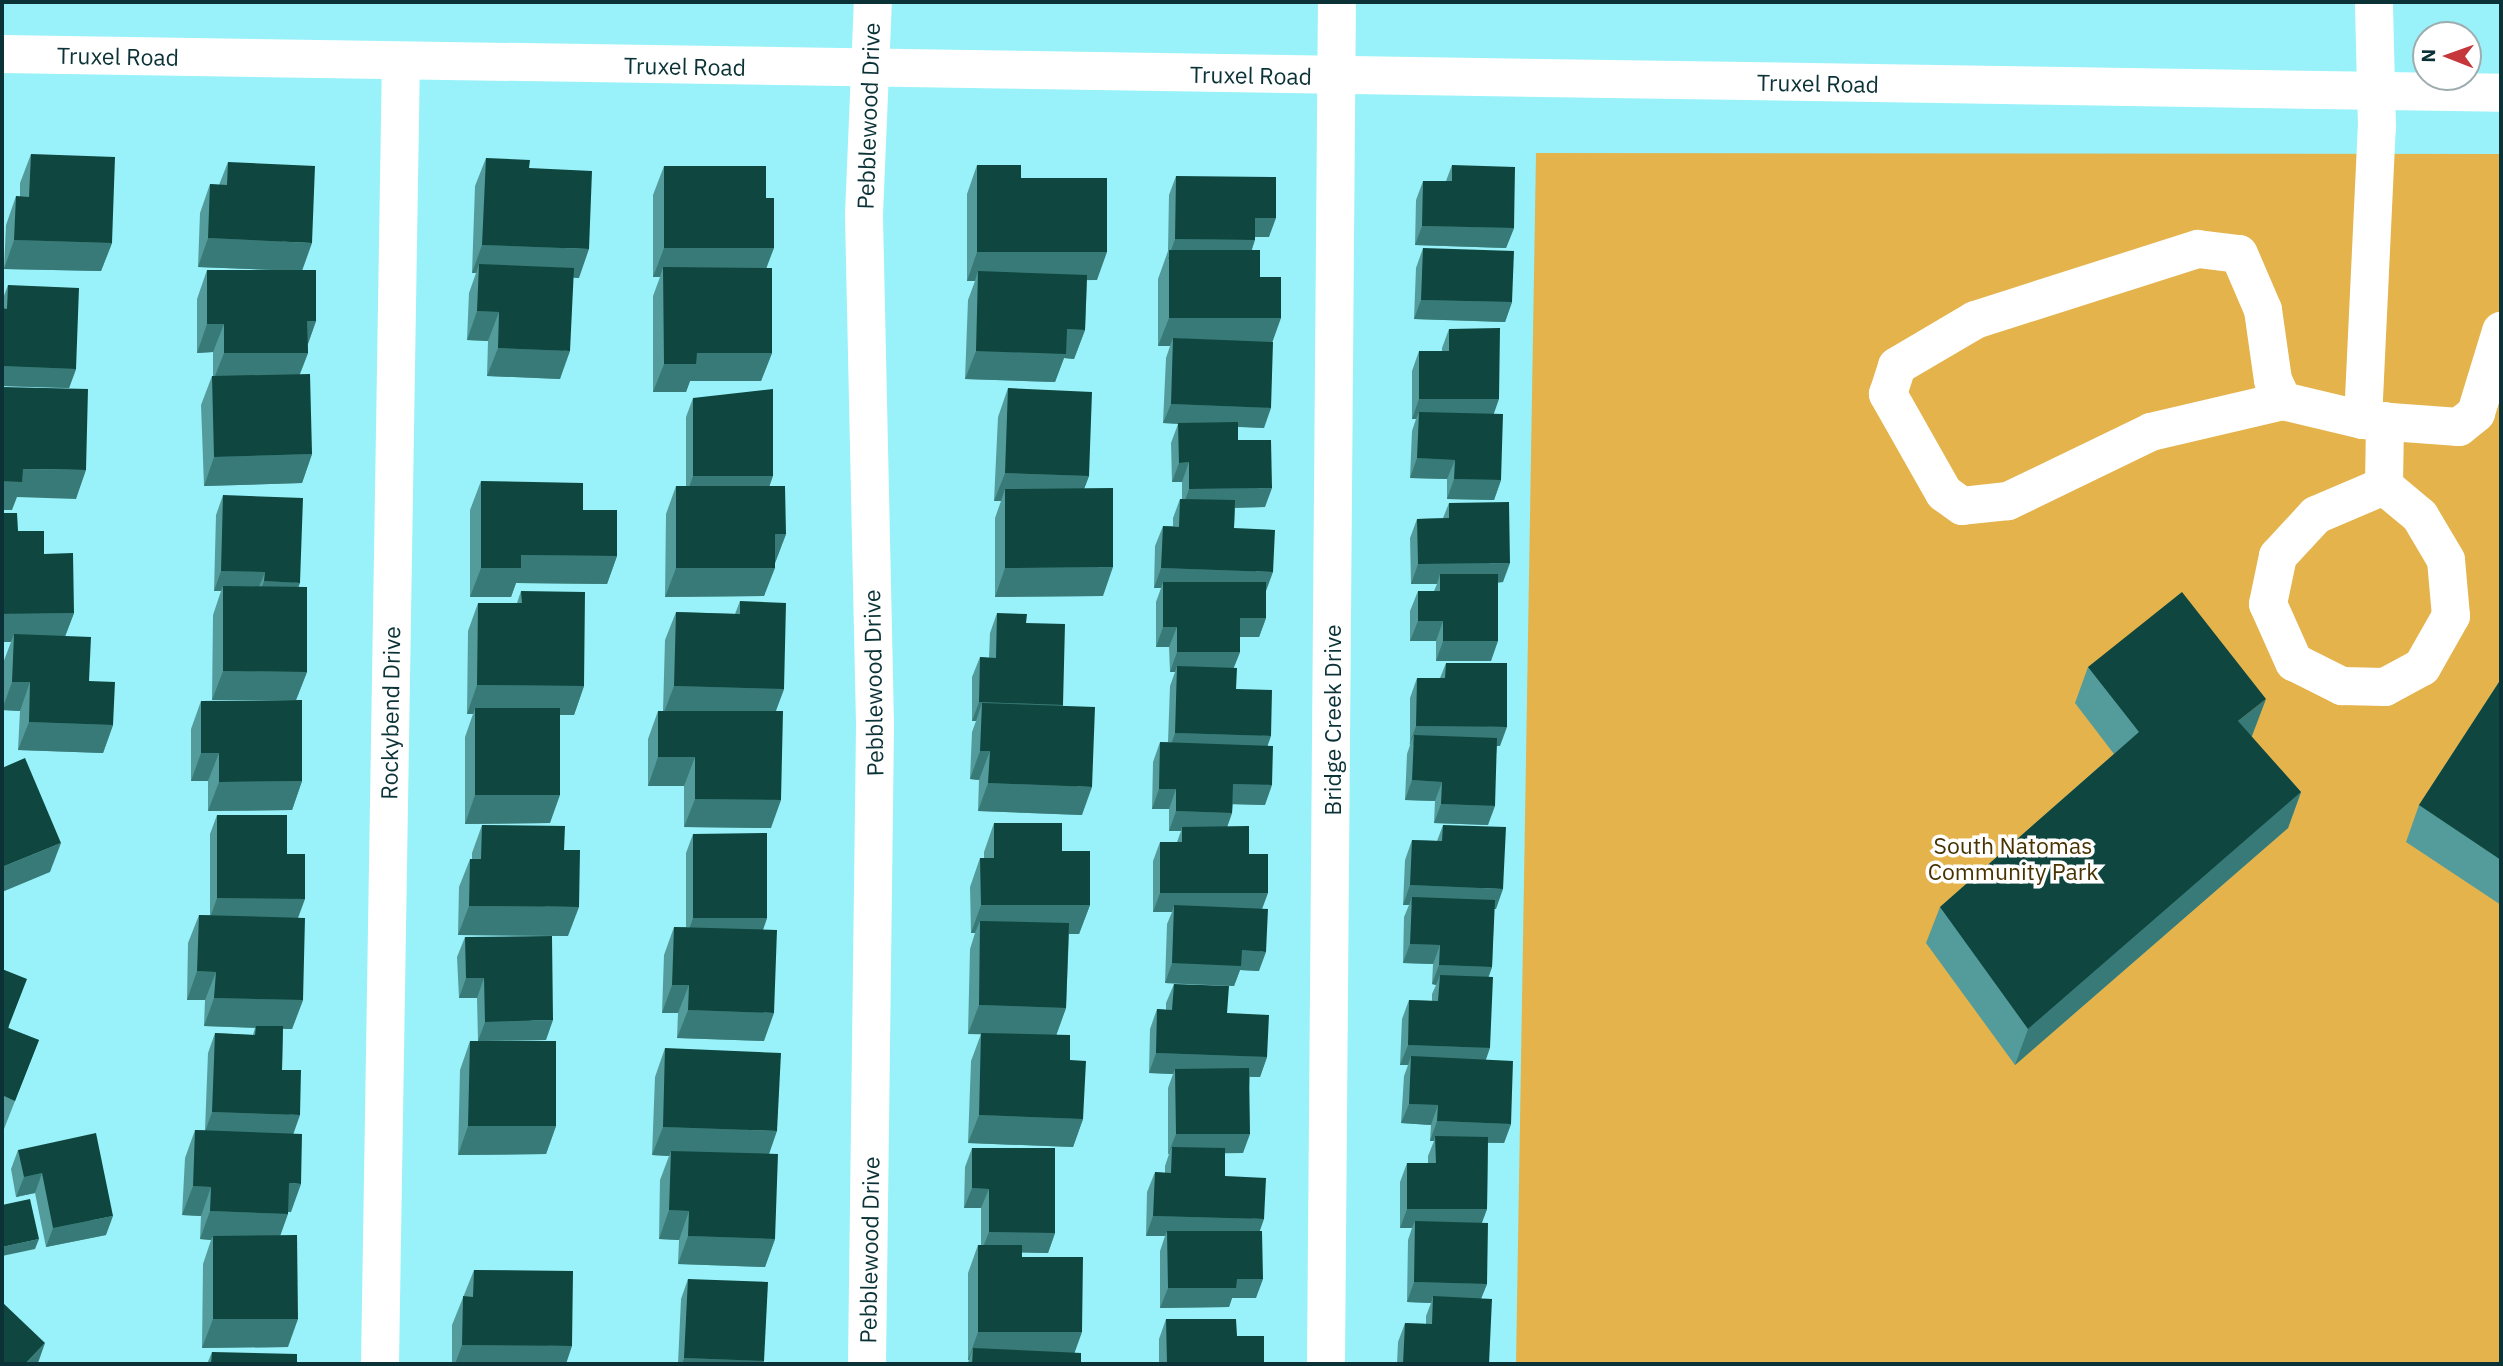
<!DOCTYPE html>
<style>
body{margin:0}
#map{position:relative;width:2503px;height:1366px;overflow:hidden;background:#99f2fa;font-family:"IBM Plex Sans",sans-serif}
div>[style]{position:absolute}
.green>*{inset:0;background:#e4b34c}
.minor>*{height:38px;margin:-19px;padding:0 19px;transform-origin:19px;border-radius:19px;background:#fff}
.major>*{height:38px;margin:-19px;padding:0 19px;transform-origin:19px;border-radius:19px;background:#fff}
.wall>*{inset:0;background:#549c9c}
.shaded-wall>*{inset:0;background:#387a77}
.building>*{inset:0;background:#0f463f}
span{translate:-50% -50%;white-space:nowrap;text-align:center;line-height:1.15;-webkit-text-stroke:7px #fff;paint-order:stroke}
.street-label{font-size:23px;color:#0b3236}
.park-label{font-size:23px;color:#483301}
.frame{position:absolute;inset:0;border:4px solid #0b3236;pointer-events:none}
.north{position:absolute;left:2412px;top:21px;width:70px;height:70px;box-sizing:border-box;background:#fff;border:2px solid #9dadaf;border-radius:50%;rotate:271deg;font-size:19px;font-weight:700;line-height:28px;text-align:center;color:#0b3236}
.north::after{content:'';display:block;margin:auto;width:24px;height:32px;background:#c6373c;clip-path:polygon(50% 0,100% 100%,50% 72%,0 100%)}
</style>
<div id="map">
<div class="green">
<i style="clip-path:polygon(1536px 153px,2501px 154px,2501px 1364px,1516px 1364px)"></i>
</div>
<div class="minor">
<i style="left:2283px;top:401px;width:136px;rotate:166.8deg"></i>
<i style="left:2151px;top:432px;width:159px;rotate:154.2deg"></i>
<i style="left:2008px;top:501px;width:46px;rotate:173.8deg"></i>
<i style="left:1962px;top:506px;width:22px;rotate:-144deg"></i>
<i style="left:1944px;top:493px;width:114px;rotate:-119.5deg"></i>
<i style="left:1888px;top:394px;width:29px;rotate:-72deg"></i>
<i style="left:1897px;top:366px;width:91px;rotate:-30.5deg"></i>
<i style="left:1975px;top:320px;width:234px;rotate:-17.7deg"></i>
<i style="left:2198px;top:249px;width:41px;rotate:7deg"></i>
<i style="left:2239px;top:254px;width:61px;rotate:66.8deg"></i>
<i style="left:2263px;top:310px;width:71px;rotate:81.9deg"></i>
<i style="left:2273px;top:380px;width:23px;rotate:65deg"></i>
<i style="left:2283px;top:401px;width:82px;rotate:13.4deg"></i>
<i style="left:2363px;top:420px;width:292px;rotate:-87.3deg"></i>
<i style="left:2377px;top:128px;width:126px;rotate:-91.4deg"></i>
<i style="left:2363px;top:420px;width:96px;rotate:4.2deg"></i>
<i style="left:2459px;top:427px;width:22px;rotate:-39deg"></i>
<i style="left:2476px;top:413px;width:86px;rotate:-73deg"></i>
<i style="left:2384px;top:486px;width:74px;rotate:156.9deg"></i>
<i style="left:2316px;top:515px;width:56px;rotate:132.8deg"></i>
<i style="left:2278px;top:556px;width:49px;rotate:101.8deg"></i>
<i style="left:2268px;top:604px;width:64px;rotate:65.9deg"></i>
<i style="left:2294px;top:662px;width:54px;rotate:26.6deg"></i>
<i style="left:2342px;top:686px;width:43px;rotate:1.3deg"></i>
<i style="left:2385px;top:687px;width:42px;rotate:-28.4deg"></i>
<i style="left:2422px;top:667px;width:59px;rotate:-60.4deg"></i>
<i style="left:2451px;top:616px;width:56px;rotate:-95.1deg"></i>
<i style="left:2446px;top:560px;width:51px;rotate:-120.6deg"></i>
<i style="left:2420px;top:516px;width:47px;rotate:-140.2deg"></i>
<i style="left:2384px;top:486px;width:65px;rotate:-89.1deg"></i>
<i style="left:380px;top:1364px;width:1303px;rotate:-89.08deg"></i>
<i style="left:867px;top:1364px;width:640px;rotate:-89.28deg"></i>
<i style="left:875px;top:724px;width:510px;rotate:-91.24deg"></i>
<i style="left:864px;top:214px;width:212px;rotate:-87.6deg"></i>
<i style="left:1326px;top:1364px;width:1362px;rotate:-89.54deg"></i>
</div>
<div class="major">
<i style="left:2px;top:54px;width:2499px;rotate:0.89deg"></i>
</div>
<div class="wall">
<i style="clip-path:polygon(31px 154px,112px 243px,101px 271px,4px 269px,6px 225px,16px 196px,20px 197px,20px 183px)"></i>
<i style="clip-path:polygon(486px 158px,529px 168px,579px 278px,573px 277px,560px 379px,487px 376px,488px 341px,467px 340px,469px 293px,476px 273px,472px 273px,475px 186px)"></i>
<i style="clip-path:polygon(228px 162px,302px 270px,316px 321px,308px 344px,308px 353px,300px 374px,312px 454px,302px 483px,204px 486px,201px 405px,212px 376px,213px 376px,213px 352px,197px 353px,197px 299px,207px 270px,274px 270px,198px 267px,200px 213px,210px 184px,219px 185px)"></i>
<i style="clip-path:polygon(977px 165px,1021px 178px,1097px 280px,1087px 280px,1085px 330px,1074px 359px,1064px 358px,1055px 382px,965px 379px,968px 300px,975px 281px,967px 281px,967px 194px)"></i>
<i style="clip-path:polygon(1452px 165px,1514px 228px,1506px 248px,1415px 245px,1416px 200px,1423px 181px,1446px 181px)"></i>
<i style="clip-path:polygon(664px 166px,767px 268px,772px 353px,761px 381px,690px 381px,686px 392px,653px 392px,653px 296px,660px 277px,653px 277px,653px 195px)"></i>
<i style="clip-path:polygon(1176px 176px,1269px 237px,1255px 237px,1252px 250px,1260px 277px,1272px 342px,1264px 428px,1238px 427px,1238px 440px,1265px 507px,1235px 508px,1234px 528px,1266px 591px,1266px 618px,1259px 637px,1240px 637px,1240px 652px,1234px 667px,1236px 689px,1268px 746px,1265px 805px,1233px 804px,1232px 813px,1227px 827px,1249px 854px,1262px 909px,1259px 971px,1240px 970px,1234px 986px,1165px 983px,1167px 924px,1172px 912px,1153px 912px,1153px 861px,1160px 842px,1177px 842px,1181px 831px,1169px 831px,1169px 809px,1152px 809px,1153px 762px,1160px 742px,1168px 742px,1170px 686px,1175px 672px,1170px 672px,1169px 647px,1156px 647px,1156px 602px,1161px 588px,1154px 588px,1155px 546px,1163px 526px,1173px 526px,1173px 518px,1180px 499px,1182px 499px,1182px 482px,1172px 482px,1171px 443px,1178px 424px,1163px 423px,1166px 358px,1170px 346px,1158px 346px,1158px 279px,1168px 251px,1169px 195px)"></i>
<i style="clip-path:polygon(1423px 248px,1512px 302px,1505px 322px,1414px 319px,1416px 268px)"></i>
<i style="clip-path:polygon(8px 285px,76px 369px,69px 388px,2px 386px,2px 301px)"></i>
<i style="clip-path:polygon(1449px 329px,1494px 414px,1501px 480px,1494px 500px,1447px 499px,1447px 479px,1410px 478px,1412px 431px,1416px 419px,1412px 419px,1412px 371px,1419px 351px,1442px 351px,1442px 348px)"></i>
<i style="clip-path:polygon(1008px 388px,1089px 476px,1084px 489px,1103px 596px,995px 597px,995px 518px,1001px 501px,994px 501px,998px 417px)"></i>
<i style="clip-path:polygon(693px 398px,770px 486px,786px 534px,775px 563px,764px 596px,665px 597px,666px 514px,676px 486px,686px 486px,686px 417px)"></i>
<i style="clip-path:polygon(481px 481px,583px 510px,617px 556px,607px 584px,516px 583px,511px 597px,470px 597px,470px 510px)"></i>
<i style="clip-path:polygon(223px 495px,298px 587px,307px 672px,296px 700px,212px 700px,213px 615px,221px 591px,214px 591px,216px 515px)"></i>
<i style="clip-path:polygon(1449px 503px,1503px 582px,1498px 583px,1491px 661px,1436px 661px,1436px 641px,1410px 641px,1410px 611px,1418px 591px,1434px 591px,1437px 584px,1411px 584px,1410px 538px,1417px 519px,1443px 518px)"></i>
<i style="clip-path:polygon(18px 531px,44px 554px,74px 613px,65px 636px,113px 725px,103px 753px,18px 750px,20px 711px,2px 710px,3px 663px,11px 642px)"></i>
<i style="clip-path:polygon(521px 591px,584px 686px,574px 715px,560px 715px,550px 823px,465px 824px,465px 737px,473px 714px,467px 714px,468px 631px,478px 603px,517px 603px)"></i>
<i style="clip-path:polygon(740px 601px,784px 689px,776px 711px,771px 828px,684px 827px,684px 786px,648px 786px,648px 739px,658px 711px,663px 711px,665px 640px,676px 612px,735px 614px)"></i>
<i style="clip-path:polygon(997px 613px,1026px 623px,1063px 706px,1082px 815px,978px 811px,979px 780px,970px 779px,972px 732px,976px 721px,972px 721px,972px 677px,980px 657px,989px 658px,990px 633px)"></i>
<i style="clip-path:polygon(1446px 663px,1500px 746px,1497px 746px,1488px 825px,1434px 823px,1435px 801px,1405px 800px,1407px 754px,1410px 745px,1410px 698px,1417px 678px,1440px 678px)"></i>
<i style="clip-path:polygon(2088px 667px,2252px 736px,2251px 737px,2301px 792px,2288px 828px,2015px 1065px,1926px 943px,1940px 907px,2114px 754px,2075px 703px)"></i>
<i style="clip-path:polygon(2501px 679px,2501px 905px,2406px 842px,2419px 805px)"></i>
<i style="clip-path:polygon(201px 701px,302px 781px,292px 810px,208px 811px,208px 781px,191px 781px,191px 729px)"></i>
<i style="clip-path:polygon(217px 815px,287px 854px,298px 917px,303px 1000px,292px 1029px,283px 1029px,282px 1070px,293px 1134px,291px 1212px,288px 1212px,280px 1235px,288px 1347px,202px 1348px,203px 1264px,211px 1240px,200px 1239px,201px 1216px,182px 1215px,185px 1158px,195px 1130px,205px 1130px,208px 1053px,215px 1033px,253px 1035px,255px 1028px,204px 1026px,205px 1000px,187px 1000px,188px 943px,199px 915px,210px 915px,210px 834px)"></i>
<i style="clip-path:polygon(994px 823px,1062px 851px,1090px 905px,1079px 934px,1069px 934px,1066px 1008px,1056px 1035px,1070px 1060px,1083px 1119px,1073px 1147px,968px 1143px,971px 1061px,981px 1034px,968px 1034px,970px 949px,975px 933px,971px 933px,970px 887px,980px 858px,984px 858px,984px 852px)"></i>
<i style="clip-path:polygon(482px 825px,568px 936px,458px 935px,459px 887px,470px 859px,472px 859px,472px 853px)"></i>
<i style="clip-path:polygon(1443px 825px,1496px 909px,1494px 908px,1492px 967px,1489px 976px,1486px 1060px,1511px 1124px,1504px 1143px,1488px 1143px,1487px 1209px,1482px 1222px,1487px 1284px,1481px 1298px,1489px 1364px,1397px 1364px,1398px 1342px,1405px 1323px,1426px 1324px,1426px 1316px,1431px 1303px,1407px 1302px,1408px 1240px,1412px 1228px,1400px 1228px,1400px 1182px,1407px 1163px,1428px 1163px,1428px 1156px,1434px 1141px,1430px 1141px,1431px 1125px,1401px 1123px,1404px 1076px,1408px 1065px,1400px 1065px,1402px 1019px,1409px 1000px,1432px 1001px,1432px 994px,1436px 985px,1432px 984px,1433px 964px,1403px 963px,1404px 917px,1409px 905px,1403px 905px,1405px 860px,1412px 840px,1437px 841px)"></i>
<i style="clip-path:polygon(693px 834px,767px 918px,763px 930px,764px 1041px,677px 1038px,678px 1013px,662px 1013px,664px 955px,674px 927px,686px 927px,686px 853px)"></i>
<i style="clip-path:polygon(465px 937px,546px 1040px,487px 1041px,556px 1126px,546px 1154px,458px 1155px,460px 1070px,470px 1041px,478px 1041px,477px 998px,459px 998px,457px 957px)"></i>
<i style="clip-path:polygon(2px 969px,9px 1028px,39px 1040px,4px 1129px,2px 1128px)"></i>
<i style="clip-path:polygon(1174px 984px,1227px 1013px,1267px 1057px,1260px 1077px,1250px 1077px,1243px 1153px,1225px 1153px,1225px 1176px,1260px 1231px,1256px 1298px,1232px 1298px,1229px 1307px,1160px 1308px,1160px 1251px,1165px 1236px,1146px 1236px,1147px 1192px,1155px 1172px,1165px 1173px,1165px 1166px,1169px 1154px,1168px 1154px,1168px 1088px,1173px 1074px,1149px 1073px,1150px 1029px,1157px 1009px,1166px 1010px,1166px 1003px)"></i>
<i style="clip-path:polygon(665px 1048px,769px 1154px,775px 1239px,765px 1267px,678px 1264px,679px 1240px,659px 1239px,660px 1180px,669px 1156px,652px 1155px,655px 1077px)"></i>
<i style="clip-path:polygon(972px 1148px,1055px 1233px,1048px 1253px,1022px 1252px,1022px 1257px,1081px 1364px,967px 1364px,969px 1360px,968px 1360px,968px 1273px,978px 1245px,981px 1245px,981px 1208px,964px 1208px,965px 1167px)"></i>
<i style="clip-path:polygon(18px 1150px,106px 1235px,46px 1247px,35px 1193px,16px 1197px,11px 1169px)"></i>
<i style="clip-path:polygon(474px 1270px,566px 1364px,452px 1364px,452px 1325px)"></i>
<i style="clip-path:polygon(688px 1279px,763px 1364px,678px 1364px,681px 1299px)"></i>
<i style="clip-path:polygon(1166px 1319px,1237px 1336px,1264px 1364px,1159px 1364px,1159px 1339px)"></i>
<i style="clip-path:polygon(212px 1352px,297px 1364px,207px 1364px)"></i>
</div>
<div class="shaded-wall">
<i style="clip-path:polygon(1255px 218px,1276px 218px,1269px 237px,1248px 237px)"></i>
<i style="clip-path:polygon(1422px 226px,1514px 228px,1506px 248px,1415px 245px)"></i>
<i style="clip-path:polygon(208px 238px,312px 243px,302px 271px,198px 267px)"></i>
<i style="clip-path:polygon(1175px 239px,1255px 240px,1248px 260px,1168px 259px)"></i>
<i style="clip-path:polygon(14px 240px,112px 243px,101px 271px,4px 269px)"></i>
<i style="clip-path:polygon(482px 245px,589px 249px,579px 278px,479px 273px,479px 264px,476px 273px,472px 273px)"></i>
<i style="clip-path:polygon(664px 248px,774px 248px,763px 277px,663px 267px,660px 277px,653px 277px)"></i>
<i style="clip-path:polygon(977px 252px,1107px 252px,1097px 280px,978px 281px,978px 271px,975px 281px,967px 281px)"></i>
<i style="clip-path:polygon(1421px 300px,1512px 302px,1505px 322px,1414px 319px)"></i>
<i style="clip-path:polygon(477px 311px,499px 312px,488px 341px,467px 340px)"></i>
<i style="clip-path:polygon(1169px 318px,1281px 318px,1271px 346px,1173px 338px,1170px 346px,1158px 346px)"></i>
<i style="clip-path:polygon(307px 321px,316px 321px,306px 349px)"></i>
<i style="clip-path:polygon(207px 324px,224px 324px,213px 352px,197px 353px)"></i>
<i style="clip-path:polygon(1067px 329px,1085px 330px,1074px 359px,1064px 358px,1055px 382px,965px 379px,976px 351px)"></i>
<i style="clip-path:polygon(498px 348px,570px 351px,560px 379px,487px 376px)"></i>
<i style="clip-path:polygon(224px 353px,308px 353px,297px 381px,213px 381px)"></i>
<i style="clip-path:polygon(697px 353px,772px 353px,761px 381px,690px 381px,686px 392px,653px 392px,664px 364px)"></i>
<i style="clip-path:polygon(2px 366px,76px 369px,69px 388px,2px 386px)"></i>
<i style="clip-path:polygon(1419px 399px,1499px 399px,1492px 419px,1419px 412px,1416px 419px,1412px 419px)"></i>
<i style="clip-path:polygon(1171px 404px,1271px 408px,1264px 428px,1163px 423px)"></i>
<i style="clip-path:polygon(312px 454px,302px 483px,204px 486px,214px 457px)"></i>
<i style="clip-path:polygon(1417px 458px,1455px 460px,1447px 479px,1410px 478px)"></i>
<i style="clip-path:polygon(1189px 462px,1182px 482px,1172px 482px,1179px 463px)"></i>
<i style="clip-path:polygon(23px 469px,86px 470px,76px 499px,17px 497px,12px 510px,2px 510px,2px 481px)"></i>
<i style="clip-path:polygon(1005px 473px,1089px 476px,1078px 505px,1005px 489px,1001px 501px,994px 501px)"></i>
<i style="clip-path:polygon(693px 476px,773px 476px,766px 496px,686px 496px)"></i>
<i style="clip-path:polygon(1454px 479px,1501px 480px,1494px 500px,1447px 499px)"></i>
<i style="clip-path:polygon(1272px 488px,1265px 507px,1182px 509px,1189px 489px)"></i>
<i style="clip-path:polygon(775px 534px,786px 534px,775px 563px,764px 562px)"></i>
<i style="clip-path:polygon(521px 555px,617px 556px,607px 584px,516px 583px,511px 597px,470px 597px,481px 568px)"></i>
<i style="clip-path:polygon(1510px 563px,1503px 582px,1440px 583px,1440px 574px,1437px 584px,1411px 584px,1418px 564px)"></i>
<i style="clip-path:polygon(1113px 567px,1103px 596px,995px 597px,1005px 568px)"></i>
<i style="clip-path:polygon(676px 568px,775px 568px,764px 596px,665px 597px)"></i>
<i style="clip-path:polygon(1161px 568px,1273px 572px,1266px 591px,1163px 582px,1161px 588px,1154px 588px)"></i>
<i style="clip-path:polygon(221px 571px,265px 572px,257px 592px,223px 586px,221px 591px,214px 591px)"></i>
<i style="clip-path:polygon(264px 581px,300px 583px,293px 602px,257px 601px)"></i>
<i style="clip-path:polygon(74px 613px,63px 642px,14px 634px,11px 642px,2px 642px,2px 614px)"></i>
<i style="clip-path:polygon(1240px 618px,1266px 618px,1259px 637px,1232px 637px)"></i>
<i style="clip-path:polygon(1418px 621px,1443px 621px,1436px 641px,1410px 641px)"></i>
<i style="clip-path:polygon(1163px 627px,1177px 627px,1169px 647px,1156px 647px)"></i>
<i style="clip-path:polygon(1443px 641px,1498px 641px,1491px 661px,1436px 661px)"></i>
<i style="clip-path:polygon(1177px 652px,1240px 652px,1232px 672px,1177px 666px,1175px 672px,1170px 672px)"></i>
<i style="clip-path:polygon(223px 671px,307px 672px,296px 700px,212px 700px)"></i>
<i style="clip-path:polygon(12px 682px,30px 682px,20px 711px,2px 710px)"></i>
<i style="clip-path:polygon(477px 685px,584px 686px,574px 715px,475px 714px,475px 708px,473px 714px,467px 714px)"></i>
<i style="clip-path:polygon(674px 686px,784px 689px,773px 718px,663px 715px)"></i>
<i style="clip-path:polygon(2266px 699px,2252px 736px,2224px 758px,2238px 721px)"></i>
<i style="clip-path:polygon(979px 702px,1063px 705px,1056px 724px,982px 703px,976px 721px,972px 721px)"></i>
<i style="clip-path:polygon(29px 722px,113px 725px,103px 753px,18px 750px)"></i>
<i style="clip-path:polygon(1416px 726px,1507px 727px,1500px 746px,1413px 745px,1414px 735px,1409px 745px)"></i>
<i style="clip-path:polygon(1175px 733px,1271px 736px,1264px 756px,1168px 753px)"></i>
<i style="clip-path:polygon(980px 751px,990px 751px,979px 780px,970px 779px)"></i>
<i style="clip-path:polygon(201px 753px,219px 753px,208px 781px,191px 781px)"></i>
<i style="clip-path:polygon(658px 757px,695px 757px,684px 786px,648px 786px)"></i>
<i style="clip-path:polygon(1412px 780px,1442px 782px,1435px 801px,1405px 800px)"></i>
<i style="clip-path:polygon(302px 781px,292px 810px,208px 811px,219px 782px)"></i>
<i style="clip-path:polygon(988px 783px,1092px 787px,1082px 815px,978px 811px)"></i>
<i style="clip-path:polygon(1233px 784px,1272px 785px,1265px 805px,1226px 804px)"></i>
<i style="clip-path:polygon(1159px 789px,1176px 789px,1169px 809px,1152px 809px)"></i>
<i style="clip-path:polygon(2301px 792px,2288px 828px,2015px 1065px,2028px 1029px)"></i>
<i style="clip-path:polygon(475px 795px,560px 795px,550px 823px,465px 824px)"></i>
<i style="clip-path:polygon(695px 799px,781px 800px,771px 828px,684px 827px)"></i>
<i style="clip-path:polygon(1441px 804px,1495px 806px,1488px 825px,1434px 823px)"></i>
<i style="clip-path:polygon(1176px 811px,1232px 813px,1225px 833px,1182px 827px,1181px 831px,1169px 831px)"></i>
<i style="clip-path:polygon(61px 843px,50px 872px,2px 892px,2px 867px)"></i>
<i style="clip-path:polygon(1410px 885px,1503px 889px,1496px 909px,1411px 905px,1412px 897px,1409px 905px,1403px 905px)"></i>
<i style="clip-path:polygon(1160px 893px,1268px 893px,1261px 912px,1174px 905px,1172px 912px,1153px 912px)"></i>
<i style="clip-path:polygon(217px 898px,305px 899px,298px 918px,210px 918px)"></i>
<i style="clip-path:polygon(981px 905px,1090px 905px,1079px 934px,980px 933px,980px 921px,975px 933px,971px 933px)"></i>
<i style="clip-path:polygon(469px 906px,579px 907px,568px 936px,458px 935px)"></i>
<i style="clip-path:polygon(693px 918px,767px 918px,760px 938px,686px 938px)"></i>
<i style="clip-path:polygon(1410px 944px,1440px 945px,1433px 964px,1403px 963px)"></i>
<i style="clip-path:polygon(1242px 950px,1266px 952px,1259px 971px,1240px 970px,1234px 986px,1165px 983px,1172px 963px)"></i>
<i style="clip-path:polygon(1439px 965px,1492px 967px,1485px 986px,1440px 975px,1436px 985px,1432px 984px)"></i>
<i style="clip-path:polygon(197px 971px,216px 972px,205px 1000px,187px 1000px)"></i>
<i style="clip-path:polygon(466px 978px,484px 978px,477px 998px,459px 998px)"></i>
<i style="clip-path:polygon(672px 985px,689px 985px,678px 1013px,662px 1013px)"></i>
<i style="clip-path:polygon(214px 998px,303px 1000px,292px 1029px,204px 1026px)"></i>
<i style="clip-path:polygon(979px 1005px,1066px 1008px,1056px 1036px,968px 1034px)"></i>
<i style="clip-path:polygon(688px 1010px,774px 1013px,764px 1041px,677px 1038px)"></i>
<i style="clip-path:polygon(553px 1020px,546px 1040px,478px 1041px,485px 1022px)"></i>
<i style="clip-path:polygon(1408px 1045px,1490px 1048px,1483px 1068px,1411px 1056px,1408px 1065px,1400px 1065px)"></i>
<i style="clip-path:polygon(1156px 1053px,1267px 1057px,1260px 1077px,1175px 1074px,1175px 1069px,1173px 1074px,1149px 1073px)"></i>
<i style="clip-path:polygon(1409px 1104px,1438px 1105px,1431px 1125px,1401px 1123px)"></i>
<i style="clip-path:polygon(212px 1112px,300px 1115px,293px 1135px,205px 1132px)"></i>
<i style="clip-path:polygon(979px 1115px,1083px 1119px,1073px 1147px,968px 1143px)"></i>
<i style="clip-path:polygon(1437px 1121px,1511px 1124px,1504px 1143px,1436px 1141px,1435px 1136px,1434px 1141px,1430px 1141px)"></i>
<i style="clip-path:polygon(468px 1126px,556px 1126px,546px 1154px,458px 1155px)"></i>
<i style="clip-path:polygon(663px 1127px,777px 1131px,767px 1160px,671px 1151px,669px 1156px,652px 1155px)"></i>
<i style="clip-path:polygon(1176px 1134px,1250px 1134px,1243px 1153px,1172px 1154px,1172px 1147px,1168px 1154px)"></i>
<i style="clip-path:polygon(42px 1173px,35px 1193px,16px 1197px,24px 1177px)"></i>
<i style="clip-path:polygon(289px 1183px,301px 1184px,291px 1212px,279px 1212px)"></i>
<i style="clip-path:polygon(193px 1186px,211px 1187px,201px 1216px,182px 1215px)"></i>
<i style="clip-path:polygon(972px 1188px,989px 1189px,981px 1208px,964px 1208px)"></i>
<i style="clip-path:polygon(1407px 1209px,1487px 1209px,1480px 1228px,1415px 1221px,1412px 1228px,1400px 1228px)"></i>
<i style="clip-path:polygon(669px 1210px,689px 1211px,679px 1240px,659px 1239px)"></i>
<i style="clip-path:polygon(210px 1211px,288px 1214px,278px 1242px,213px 1236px,211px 1240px,200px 1239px)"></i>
<i style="clip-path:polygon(113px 1216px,106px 1235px,46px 1247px,53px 1228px)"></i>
<i style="clip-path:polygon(1153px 1216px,1264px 1219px,1257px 1239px,1167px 1231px,1165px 1236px,1146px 1236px)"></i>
<i style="clip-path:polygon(989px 1232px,1055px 1233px,1048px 1253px,981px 1252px)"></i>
<i style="clip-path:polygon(688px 1236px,775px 1239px,765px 1267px,678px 1264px)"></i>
<i style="clip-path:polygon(39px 1239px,35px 1249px,2px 1256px,2px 1247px)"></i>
<i style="clip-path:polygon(1237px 1279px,1263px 1279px,1256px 1298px,1232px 1298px,1229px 1307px,1160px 1308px,1168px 1288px)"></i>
<i style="clip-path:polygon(1414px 1282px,1487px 1284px,1479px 1304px,1433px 1296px,1431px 1303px,1407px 1302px)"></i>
<i style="clip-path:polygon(213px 1319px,298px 1319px,288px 1347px,202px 1348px)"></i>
<i style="clip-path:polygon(978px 1332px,1082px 1332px,1072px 1360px,973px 1348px,969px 1360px,968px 1360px)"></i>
<i style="clip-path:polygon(45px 1343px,38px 1363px,36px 1364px,25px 1364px)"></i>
<i style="clip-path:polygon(462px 1345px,572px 1346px,566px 1364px,455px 1364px)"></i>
<i style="clip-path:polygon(684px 1358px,764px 1361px,763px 1364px,682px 1364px)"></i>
</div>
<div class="building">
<i style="clip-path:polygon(31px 154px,115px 157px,112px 243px,14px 240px,16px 196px,29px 197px)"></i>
<i style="clip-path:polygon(486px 158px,530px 160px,529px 168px,592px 171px,589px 249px,482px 245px)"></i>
<i style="clip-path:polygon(228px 162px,315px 166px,312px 243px,208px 238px,210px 184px,227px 185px)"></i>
<i style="clip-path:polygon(977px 165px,1021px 165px,1021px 178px,1107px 178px,1107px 252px,977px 252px)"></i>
<i style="clip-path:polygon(1452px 165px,1515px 167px,1514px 228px,1422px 226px,1423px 181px,1452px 181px)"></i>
<i style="clip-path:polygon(664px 166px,766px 166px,766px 198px,774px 198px,774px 248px,664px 248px)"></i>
<i style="clip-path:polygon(1176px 176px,1276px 177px,1276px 218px,1255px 218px,1255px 240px,1175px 239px)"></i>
<i style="clip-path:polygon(1423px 248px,1514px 251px,1512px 302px,1421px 300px)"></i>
<i style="clip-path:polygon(1169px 250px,1260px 250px,1260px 277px,1281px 277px,1281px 318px,1169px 318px)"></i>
<i style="clip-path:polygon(479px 264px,574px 268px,570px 351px,498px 348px,499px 312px,477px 311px)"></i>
<i style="clip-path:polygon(663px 267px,772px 268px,772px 353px,697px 353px,696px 364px,664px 364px)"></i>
<i style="clip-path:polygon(207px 270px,316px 270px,316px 321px,307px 321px,308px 353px,224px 353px,224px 324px,207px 324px)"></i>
<i style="clip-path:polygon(978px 271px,1087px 275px,1085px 330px,1067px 329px,1066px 354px,976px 351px)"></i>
<i style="clip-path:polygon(8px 285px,79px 288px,76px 369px,2px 366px,2px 308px,7px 309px)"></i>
<i style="clip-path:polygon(1500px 328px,1499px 399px,1419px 399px,1419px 351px,1449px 351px,1449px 329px)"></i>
<i style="clip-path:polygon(1173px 338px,1273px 342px,1271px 408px,1171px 404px)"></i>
<i style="clip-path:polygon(310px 374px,312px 454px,214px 457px,212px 376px)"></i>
<i style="clip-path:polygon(2px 387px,88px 389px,86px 470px,23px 469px,22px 482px,2px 481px)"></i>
<i style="clip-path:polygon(1008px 388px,1092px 392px,1089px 476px,1005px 473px)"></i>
<i style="clip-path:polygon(773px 389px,773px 476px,693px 476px,693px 398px)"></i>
<i style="clip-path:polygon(1419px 412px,1503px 414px,1501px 480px,1454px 479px,1455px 460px,1417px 458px)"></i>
<i style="clip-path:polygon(1238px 422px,1238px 440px,1271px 440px,1272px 488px,1189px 489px,1189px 462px,1179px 463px,1178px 423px)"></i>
<i style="clip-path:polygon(481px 481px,583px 483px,583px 510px,617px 510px,617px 556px,521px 555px,521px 568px,481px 568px)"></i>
<i style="clip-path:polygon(676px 486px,785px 486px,786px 534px,775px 534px,775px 568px,676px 568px)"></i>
<i style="clip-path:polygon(1113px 488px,1113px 567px,1005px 568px,1005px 489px)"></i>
<i style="clip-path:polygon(223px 495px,303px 498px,300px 583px,264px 581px,265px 572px,221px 571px)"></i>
<i style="clip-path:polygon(1180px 499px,1235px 500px,1234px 528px,1275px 530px,1273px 572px,1161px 568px,1163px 526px,1179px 527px)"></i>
<i style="clip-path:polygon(1509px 502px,1510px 563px,1418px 564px,1417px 519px,1449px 518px,1449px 503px)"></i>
<i style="clip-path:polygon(2px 513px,17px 513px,18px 531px,44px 531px,44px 554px,73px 553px,74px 613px,2px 614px)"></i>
<i style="clip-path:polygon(1440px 574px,1498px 574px,1498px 641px,1443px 641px,1443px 621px,1418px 621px,1418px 591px,1440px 591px)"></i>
<i style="clip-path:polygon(1163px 582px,1266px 582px,1266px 618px,1240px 618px,1240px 652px,1177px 652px,1177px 627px,1163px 627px)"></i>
<i style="clip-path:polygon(223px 586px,307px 587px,307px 672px,223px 671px)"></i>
<i style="clip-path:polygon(521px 591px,585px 592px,584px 686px,477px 685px,478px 603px,522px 603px)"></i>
<i style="clip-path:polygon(2182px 592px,2266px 699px,2238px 721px,2301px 792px,2028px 1029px,1940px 907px,2139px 732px,2088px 667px)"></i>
<i style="clip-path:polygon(740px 601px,786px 603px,784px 689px,674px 686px,676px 612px,740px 614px)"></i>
<i style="clip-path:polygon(997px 613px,1027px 614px,1026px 623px,1065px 624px,1063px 705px,979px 702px,980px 657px,996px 658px)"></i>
<i style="clip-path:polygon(14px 634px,91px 637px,89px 681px,115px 682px,113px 725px,29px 722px,30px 682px,12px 682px)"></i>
<i style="clip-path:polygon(1446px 663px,1507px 663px,1507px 727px,1416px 726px,1417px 678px,1445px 678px)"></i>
<i style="clip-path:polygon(1177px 666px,1237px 668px,1236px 689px,1272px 690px,1271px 736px,1175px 733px)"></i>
<i style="clip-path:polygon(2501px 679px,2501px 860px,2419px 805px)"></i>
<i style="clip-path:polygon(302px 700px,302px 781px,219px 782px,219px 753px,201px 753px,201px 701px)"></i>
<i style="clip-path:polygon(982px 703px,1095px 707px,1092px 787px,988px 783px,990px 751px,980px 751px)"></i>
<i style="clip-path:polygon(475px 708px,560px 708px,560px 795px,475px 795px)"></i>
<i style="clip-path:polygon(658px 711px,783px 711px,781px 800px,695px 799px,695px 757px,658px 757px)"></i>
<i style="clip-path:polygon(1414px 735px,1497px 738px,1495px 806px,1441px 804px,1442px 782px,1412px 780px)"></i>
<i style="clip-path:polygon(1160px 742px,1273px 746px,1272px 785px,1233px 784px,1232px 813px,1176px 811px,1176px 789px,1159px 789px)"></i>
<i style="clip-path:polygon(25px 758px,61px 843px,2px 867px,2px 768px)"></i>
<i style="clip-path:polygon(217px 815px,287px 815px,287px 854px,305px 854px,305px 899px,217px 898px)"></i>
<i style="clip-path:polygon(994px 823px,1062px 823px,1062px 851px,1090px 851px,1090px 905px,981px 905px,980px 858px,994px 858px)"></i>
<i style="clip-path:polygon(482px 825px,565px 826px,564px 850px,580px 850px,579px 907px,469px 906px,470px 859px,481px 859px)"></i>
<i style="clip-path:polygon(1443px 825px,1506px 827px,1503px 889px,1410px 885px,1412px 840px,1442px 841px)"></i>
<i style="clip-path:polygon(1249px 826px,1249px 854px,1268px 854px,1268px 893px,1160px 893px,1160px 842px,1182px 842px,1182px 827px)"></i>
<i style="clip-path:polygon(767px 833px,767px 918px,693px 918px,693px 834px)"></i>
<i style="clip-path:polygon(1412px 897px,1495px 900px,1492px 967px,1439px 965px,1440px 945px,1410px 944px)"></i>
<i style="clip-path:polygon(1174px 905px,1268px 909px,1266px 952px,1242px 950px,1241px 966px,1172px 963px)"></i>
<i style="clip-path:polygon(199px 915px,305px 918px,303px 1000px,214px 998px,216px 972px,197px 971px)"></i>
<i style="clip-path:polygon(980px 921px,1069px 923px,1066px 1008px,979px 1005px)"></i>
<i style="clip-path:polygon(674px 927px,777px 930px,774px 1013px,688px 1010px,689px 985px,672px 985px)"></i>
<i style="clip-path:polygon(552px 936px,553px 1020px,485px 1022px,484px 978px,466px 978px,465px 937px)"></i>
<i style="clip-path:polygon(2px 969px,27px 979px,8px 1028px,39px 1040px,15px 1101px,2px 1095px)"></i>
<i style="clip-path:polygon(1440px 975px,1493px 977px,1490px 1048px,1408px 1045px,1409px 1000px,1438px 1001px)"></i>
<i style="clip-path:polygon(1174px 984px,1229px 986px,1227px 1013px,1269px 1015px,1267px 1057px,1156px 1053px,1157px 1009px,1172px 1010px)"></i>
<i style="clip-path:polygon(256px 1026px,283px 1026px,282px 1070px,301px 1070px,300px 1115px,212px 1112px,215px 1033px,255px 1035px)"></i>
<i style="clip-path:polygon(981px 1033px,1070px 1035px,1070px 1060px,1086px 1061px,1083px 1119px,979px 1115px)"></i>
<i style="clip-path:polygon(470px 1041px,556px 1041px,556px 1126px,468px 1126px)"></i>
<i style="clip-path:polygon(665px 1048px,781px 1053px,777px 1131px,663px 1127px)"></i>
<i style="clip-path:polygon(1411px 1056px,1513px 1061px,1511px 1124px,1437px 1121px,1438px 1105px,1409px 1104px)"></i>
<i style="clip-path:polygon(1249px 1068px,1250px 1134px,1176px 1134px,1175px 1069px)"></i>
<i style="clip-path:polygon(195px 1130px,302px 1134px,301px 1184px,289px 1183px,288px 1214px,210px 1211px,211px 1187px,193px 1186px)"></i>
<i style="clip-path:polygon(96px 1133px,113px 1216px,53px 1228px,42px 1173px,24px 1177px,18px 1150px)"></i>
<i style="clip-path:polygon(1435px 1136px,1488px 1137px,1487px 1209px,1407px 1209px,1407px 1163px,1436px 1163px)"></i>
<i style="clip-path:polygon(1172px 1147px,1225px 1148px,1225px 1176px,1266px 1178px,1264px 1219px,1153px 1216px,1155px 1172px,1171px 1173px)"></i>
<i style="clip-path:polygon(972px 1148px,1055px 1148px,1055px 1233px,989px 1232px,989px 1189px,972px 1188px)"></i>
<i style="clip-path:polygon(671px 1151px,778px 1154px,775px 1239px,688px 1236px,689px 1211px,669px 1210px)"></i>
<i style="clip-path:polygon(30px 1199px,39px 1239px,2px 1247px,2px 1205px)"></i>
<i style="clip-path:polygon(1415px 1221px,1488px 1223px,1487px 1284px,1414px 1282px)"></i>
<i style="clip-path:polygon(1167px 1231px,1262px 1231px,1263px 1279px,1237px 1279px,1236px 1288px,1168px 1288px)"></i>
<i style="clip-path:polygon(297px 1235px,298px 1319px,213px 1319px,213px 1236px)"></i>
<i style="clip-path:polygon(978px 1245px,1022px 1245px,1022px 1257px,1083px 1257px,1082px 1332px,978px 1332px)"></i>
<i style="clip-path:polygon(474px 1270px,573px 1271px,572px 1346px,462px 1345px,463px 1296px,473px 1297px)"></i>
<i style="clip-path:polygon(688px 1279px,768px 1282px,764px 1361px,684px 1358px)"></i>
<i style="clip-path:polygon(1433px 1296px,1492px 1299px,1489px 1364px,1403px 1364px,1405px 1323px,1432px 1324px)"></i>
<i style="clip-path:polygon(2px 1302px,45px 1343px,25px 1364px,2px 1364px)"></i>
<i style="clip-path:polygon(1166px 1319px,1236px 1319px,1237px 1336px,1264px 1336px,1264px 1364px,1167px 1364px)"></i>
<i style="clip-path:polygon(973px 1348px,1081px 1353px,1081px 1364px,972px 1364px)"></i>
<i style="clip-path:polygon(212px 1352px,297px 1354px,297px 1364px,211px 1364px)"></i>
</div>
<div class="street-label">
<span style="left:118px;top:56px;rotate:1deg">Truxel Road</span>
<span style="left:685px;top:66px;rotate:1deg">Truxel Road</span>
<span style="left:1251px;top:75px;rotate:1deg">Truxel Road</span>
<span style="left:1818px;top:83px;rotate:1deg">Truxel Road</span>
<span style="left:868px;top:116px;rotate:-88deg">Pebblewood Drive</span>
<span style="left:873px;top:683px;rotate:-91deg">Pebblewood Drive</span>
<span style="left:390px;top:713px;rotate:-89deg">Rockybend Drive</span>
<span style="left:1332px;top:720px;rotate:-90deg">Bridge Creek Drive</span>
<span style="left:869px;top:1250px;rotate:-89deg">Pebblewood Drive</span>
</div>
<div class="park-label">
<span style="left:2013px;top:858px">South Natomas<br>Community Park</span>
</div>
<div class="frame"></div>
<div class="north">N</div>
</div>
